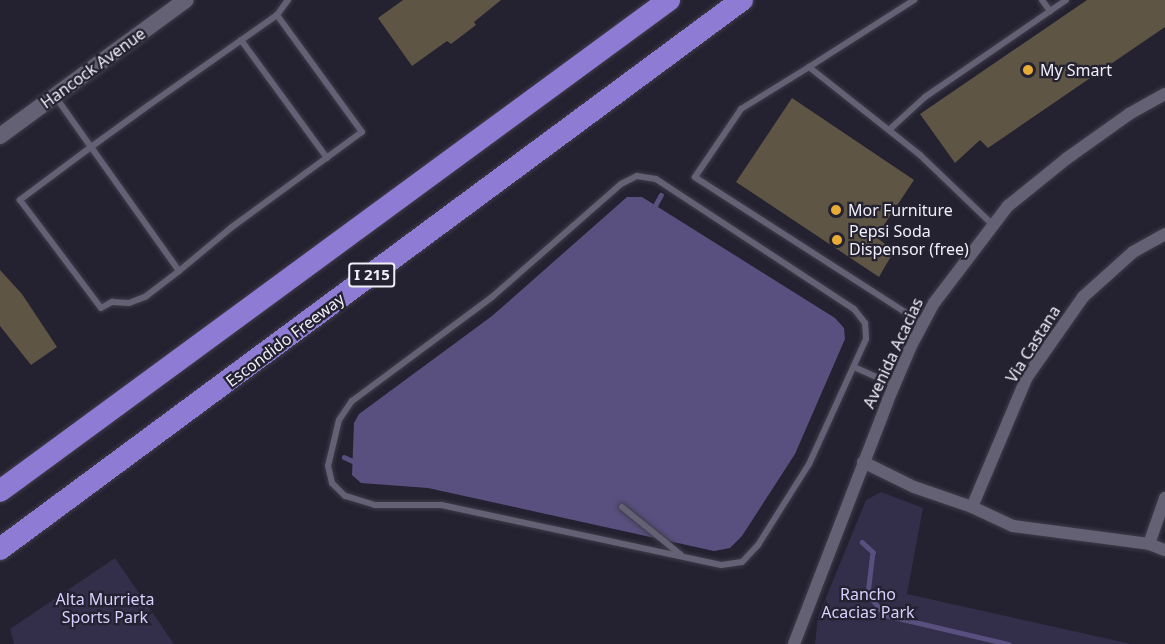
<!DOCTYPE html>
<style>
body{margin:0}
#map{position:relative;width:1165px;height:644px;overflow:hidden;background:#242130;font-family:"Noto Sans",sans-serif}
div>[style]{position:absolute}
.green>*{inset:0;background:#332e49}
.water>*{inset:0;background:#59507f}
.stream>*{height:4.5px;margin:-2.25px;padding:0 2.25px;transform-origin:2.25px;border-radius:2.25px;background:#59507f}
.building>*{inset:0;background:#5e5544}
.roads{filter:drop-shadow(0 0 2px #3f3c4a) drop-shadow(0 0 2px #3f3c4a)}
.service>*{height:6px;margin:-3px;padding:0 3px;transform-origin:3px;border-radius:3px;background:#636173}
.minor>*{height:12px;margin:-6px;padding:0 6px;transform-origin:6px;border-radius:6px;background:#636173}
.secondary>*{height:16px;margin:-8px;padding:0 8px;transform-origin:8px;border-radius:8px;background:#636173}
.motorway>*{height:22px;margin:-11px;padding:0 11px;transform-origin:11px;border-radius:11px;background:#8e7bd4}
.dots>*{width:16px;height:16px;translate:-50% -50%;box-sizing:border-box;border:3px solid #242130;border-radius:50%}
span{translate:-50% -50%;white-space:nowrap;text-align:center;line-height:1.15;-webkit-text-stroke:4.5px #242130;paint-order:stroke}
.shield-label span{padding:2px 4px;background:#242130;border:2px solid;border-radius:4px;-webkit-text-stroke-width:0}
.shield-label{font-size:15px;color:#f0eff9;font-weight:700}
.street-label{font-size:16px;color:#f0eff9}
.poi-label{font-size:16px;color:#f0eff9}
.left{translate:0 -50%;text-align:left}
.park-label{font-size:16px;color:#d7d0fe}
</style>
<div id="map">
<div class="green">
<i style="clip-path:polygon(881px 492px,923px 508px,907px 594px,1131px 644px,815px 644px,818px 617px,866px 500px)"></i>
<i style="clip-path:polygon(115px 558px,174px 644px,14px 644px,10px 629px)"></i>
</div>
<div class="water">
<i style="clip-path:polygon(627px 197px,642px 197px,835px 318px,844px 328px,845px 339px,795px 454px,742px 536px,730px 548px,714px 551px,428px 488px,361px 483px,352px 475px,354px 423px,359px 414px,492px 316px)"></i>
</div>
<div class="stream">
<i style="left:652px;top:211px;width:18px;rotate:-61deg"></i>
<i style="left:344px;top:457px;width:14px;rotate:25deg"></i>
<i style="left:862px;top:542px;width:15px;rotate:42deg"></i>
<i style="left:873px;top:552px;width:42px;rotate:96.8deg"></i>
<i style="left:868px;top:594px;width:27px;rotate:51deg"></i>
<i style="left:885px;top:615px;width:127px;rotate:13.2deg"></i>
</div>
<div class="building">
<i style="clip-path:polygon(403px 0,501px 0,474px 22px,476px 25px,451px 44px,447px 41px,412px 66px,378px 18px)"></i>
<i style="clip-path:polygon(1087px 0,1165px 0,1165px 27px,988px 148px,980px 140px,955px 163px,920px 114px)"></i>
<i style="clip-path:polygon(792px 98px,914px 180px,876px 237px,894px 251px,879px 277px,736px 182px)"></i>
<i style="clip-path:polygon(0 270px,22px 294px,57px 347px,31px 365px,0 326px)"></i>
</div>
<div class="roads">
<div class="service">
<i style="left:1042px;top:0;width:14px;rotate:54deg"></i>
<i style="left:277px;top:15px;width:19px;rotate:-54deg"></i>
<i style="left:241px;top:40px;width:146px;rotate:53.9deg"></i>
<i style="left:809px;top:67px;width:125px;rotate:-32.5deg"></i>
<i style="left:55px;top:96px;width:62px;rotate:54.8deg"></i>
<i style="left:91px;top:147px;width:152px;rotate:54.6deg"></i>
<i style="left:179px;top:271px;width:69px;rotate:-39.7deg"></i>
<i style="left:232px;top:227px;width:161px;rotate:-36.2deg"></i>
<i style="left:362px;top:132px;width:145px;rotate:-126deg"></i>
<i style="left:277px;top:15px;width:156px;rotate:144.9deg"></i>
<i style="left:149px;top:105px;width:72px;rotate:144.1deg"></i>
<i style="left:91px;top:147px;width:89px;rotate:143.3deg"></i>
<i style="left:20px;top:200px;width:135px;rotate:53.1deg"></i>
<i style="left:101px;top:308px;width:13px;rotate:-29deg"></i>
<i style="left:112px;top:302px;width:17px;rotate:3deg"></i>
<i style="left:129px;top:303px;width:17px;rotate:-21deg"></i>
<i style="left:145px;top:297px;width:43px;rotate:-37.4deg"></i>
<i style="left:889px;top:130px;width:49px;rotate:-42.5deg"></i>
<i style="left:925px;top:97px;width:171px;rotate:-34.5deg"></i>
<i style="left:637px;top:176px;width:19px;rotate:9deg"></i>
<i style="left:656px;top:179px;width:237px;rotate:33.3deg"></i>
<i style="left:854px;top:309px;width:18px;rotate:52deg"></i>
<i style="left:865px;top:323px;width:16px;rotate:86deg"></i>
<i style="left:866px;top:339px;width:137px;rotate:114.5deg"></i>
<i style="left:809px;top:464px;width:96px;rotate:122.2deg"></i>
<i style="left:758px;top:545px;width:23px;rotate:133deg"></i>
<i style="left:742px;top:562px;width:21px;rotate:172deg"></i>
<i style="left:721px;top:565px;width:286px;rotate:-167.9deg"></i>
<i style="left:441px;top:505px;width:66px;rotate:180deg"></i>
<i style="left:375px;top:505px;width:31px;rotate:-163deg"></i>
<i style="left:345px;top:496px;width:18px;rotate:-135deg"></i>
<i style="left:332px;top:483px;width:17px;rotate:-103deg"></i>
<i style="left:328px;top:466px;width:47px;rotate:-76.6deg"></i>
<i style="left:339px;top:420px;width:23px;rotate:-56deg"></i>
<i style="left:352px;top:401px;width:174px;rotate:-36.6deg"></i>
<i style="left:492px;top:297px;width:171px;rotate:-41.2deg"></i>
<i style="left:621px;top:184px;width:18px;rotate:-27deg"></i>
<i style="left:922px;top:323px;width:270px;rotate:-147.3deg"></i>
<i style="left:695px;top:177px;width:82px;rotate:-55.9deg"></i>
<i style="left:741px;top:109px;width:80px;rotate:-31.7deg"></i>
<i style="left:809px;top:67px;width:142px;rotate:38.4deg"></i>
<i style="left:920px;top:155px;width:101px;rotate:43.8deg"></i>
<i style="left:854px;top:367px;width:44px;rotate:24.2deg"></i>
<i style="left:622px;top:507px;width:76px;rotate:39.1deg"></i>
</div>
<div class="minor">
<i style="left:863px;top:462px;width:57px;rotate:26.1deg"></i>
<i style="left:914px;top:487px;width:61px;rotate:19deg"></i>
<i style="left:972px;top:507px;width:45px;rotate:24.9deg"></i>
<i style="left:1013px;top:526px;width:137px;rotate:7.5deg"></i>
<i style="left:1149px;top:544px;width:17px;rotate:21deg"></i>
<i style="left:972px;top:507px;width:141px;rotate:-67.1deg"></i>
<i style="left:1027px;top:377px;width:98px;rotate:-55deg"></i>
<i style="left:1083px;top:297px;width:67px;rotate:-42deg"></i>
<i style="left:1133px;top:252px;width:37px;rotate:-29deg"></i>
<i style="left:1149px;top:544px;width:49px;rotate:-70.8deg"></i>
<i style="left:794px;top:644px;width:261px;rotate:-68.9deg"></i>
<i style="left:888px;top:400px;width:59px;rotate:-66.9deg"></i>
<i style="left:911px;top:346px;width:49px;rotate:-61.9deg"></i>
<i style="left:934px;top:303px;width:122px;rotate:-52.7deg"></i>
<i style="left:1008px;top:206px;width:75px;rotate:-39deg"></i>
<i style="left:1066px;top:159px;width:77px;rotate:-35.5deg"></i>
<i style="left:1129px;top:114px;width:41px;rotate:-29.1deg"></i>
</div>
<div class="secondary">
<i style="left:0;top:136px;width:230px;rotate:-36.2deg"></i>
</div>
<div class="motorway">
<i style="left:0;top:491px;width:830px;rotate:-36.28deg"></i>
<i style="left:0;top:549px;width:923px;rotate:-36.5deg"></i>
</div>
</div>
<div class="dots">
<i style="left:1028px;top:70px;background:#e6ac36"></i>
<i style="left:836px;top:210px;background:#e6ac36"></i>
<i style="left:837px;top:240px;background:#e6ac36"></i>
</div>
<div class="shield-label">
<span style="left:372px;top:275px">I 215</span>
</div>
<div class="street-label">
<span style="left:93px;top:68px;rotate:-36deg">Hancock Avenue</span>
<span style="left:285px;top:340px;rotate:-37deg">Escondido Freeway</span>
<span style="left:1033px;top:344px;rotate:-58deg">Via Castana</span>
<span style="left:893px;top:353px;rotate:-65deg">Avenida Acacias</span>
</div>
<div class="poi-label">
<span class="left" style="left:1040px;top:70px">My Smart</span>
<span class="left" style="left:848px;top:210px">Mor Furniture</span>
<span class="left" style="left:849px;top:240px">Pepsi Soda<br>Dispensor (free)</span>
</div>
<div class="park-label">
<span style="left:868px;top:603px">Rancho<br>Acacias Park</span>
<span style="left:105px;top:608px">Alta Murrieta<br>Sports Park</span>
</div>
</div>
